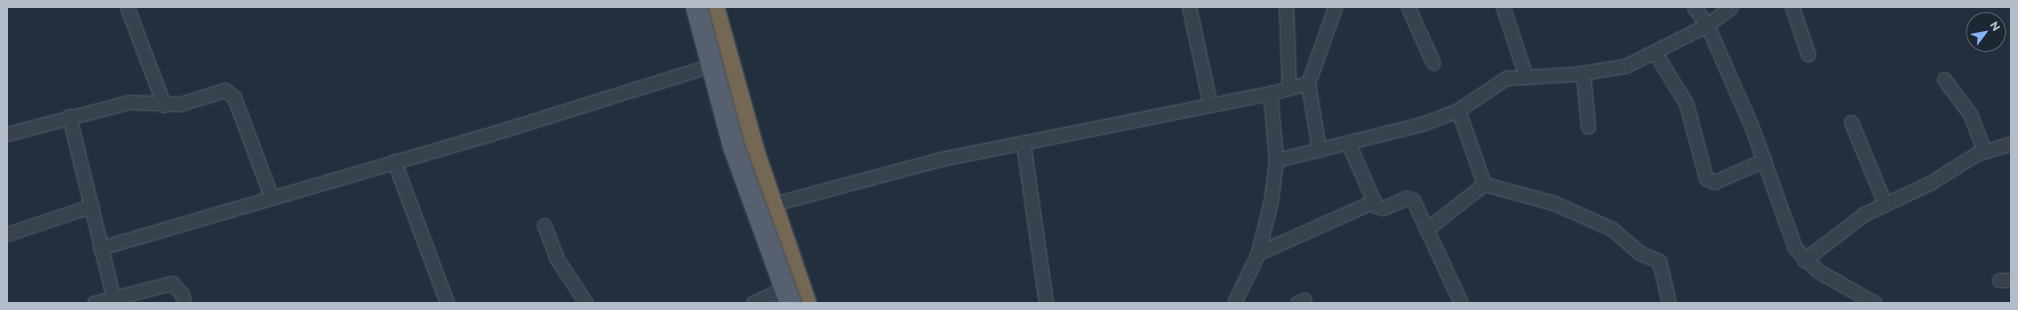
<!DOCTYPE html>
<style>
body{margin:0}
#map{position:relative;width:2018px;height:310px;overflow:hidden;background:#242f3e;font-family:Montserrat,sans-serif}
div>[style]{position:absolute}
.roads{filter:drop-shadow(0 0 1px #565f6c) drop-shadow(0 0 1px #565f6c)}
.street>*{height:13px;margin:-6.5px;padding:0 6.5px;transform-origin:6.5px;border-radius:6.5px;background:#38414e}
.highway>*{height:22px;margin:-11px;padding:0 11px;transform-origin:11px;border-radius:11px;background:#746855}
.bridges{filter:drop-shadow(0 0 1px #414a57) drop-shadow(0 0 1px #414a57)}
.primary-bridge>*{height:21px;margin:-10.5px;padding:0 10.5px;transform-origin:10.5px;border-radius:10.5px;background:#56606e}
span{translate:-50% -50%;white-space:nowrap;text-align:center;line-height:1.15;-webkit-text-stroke:3px #1d2633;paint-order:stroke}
.frame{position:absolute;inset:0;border:8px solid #b4bcc9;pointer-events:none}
.north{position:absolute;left:1966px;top:12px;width:40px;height:40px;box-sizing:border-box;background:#1d2633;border:1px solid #59626f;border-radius:50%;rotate:58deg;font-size:11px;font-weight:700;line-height:16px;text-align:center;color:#b4bcc9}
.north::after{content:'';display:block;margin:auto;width:14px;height:18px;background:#8ab4f8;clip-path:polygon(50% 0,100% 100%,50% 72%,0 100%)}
</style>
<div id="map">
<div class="roads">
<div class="street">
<i style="left:127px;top:7px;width:105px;rotate:69.3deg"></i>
<i style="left:1189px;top:7px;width:99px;rotate:77.8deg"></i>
<i style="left:1286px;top:7px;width:81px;rotate:87.9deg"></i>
<i style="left:1408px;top:7px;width:61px;rotate:65.9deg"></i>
<i style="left:1503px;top:7px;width:74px;rotate:71.8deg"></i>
<i style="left:1694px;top:7px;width:22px;rotate:54deg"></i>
<i style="left:1707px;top:25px;width:109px;rotate:66.3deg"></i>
<i style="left:1751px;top:125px;width:131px;rotate:70.3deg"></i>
<i style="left:1795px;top:248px;width:33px;rotate:45deg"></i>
<i style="left:1818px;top:271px;width:65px;rotate:29.3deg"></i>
<i style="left:1792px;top:7px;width:50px;rotate:71.2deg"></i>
<i style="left:1655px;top:53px;width:59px;rotate:58.2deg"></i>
<i style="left:1686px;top:103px;width:78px;rotate:75.1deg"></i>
<i style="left:1706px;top:178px;width:9px;rotate:27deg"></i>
<i style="left:1714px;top:182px;width:55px;rotate:-23.7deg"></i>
<i style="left:1583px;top:73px;width:54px;rotate:84.7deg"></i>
<i style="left:1944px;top:79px;width:44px;rotate:53.4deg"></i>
<i style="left:1970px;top:114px;width:40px;rotate:69deg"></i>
<i style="left:1308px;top:83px;width:68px;rotate:80.7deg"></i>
<i style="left:1458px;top:110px;width:78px;rotate:70.6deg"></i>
<i style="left:1484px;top:184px;width:73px;rotate:15.2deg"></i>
<i style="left:1554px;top:203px;width:64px;rotate:24.1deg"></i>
<i style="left:1612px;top:229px;width:37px;rotate:41deg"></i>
<i style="left:1640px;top:253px;width:21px;rotate:23deg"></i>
<i style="left:1659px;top:261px;width:43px;rotate:76.6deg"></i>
<i style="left:69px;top:116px;width:186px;rotate:76.3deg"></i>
<i style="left:1851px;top:122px;width:89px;rotate:67.5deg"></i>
<i style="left:7px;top:134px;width:126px;rotate:-14.7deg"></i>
<i style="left:129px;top:102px;width:51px;rotate:2.2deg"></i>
<i style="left:180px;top:104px;width:47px;rotate:-17.3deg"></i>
<i style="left:225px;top:90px;width:11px;rotate:38deg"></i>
<i style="left:234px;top:97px;width:106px;rotate:69.5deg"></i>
<i style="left:1023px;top:142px;width:163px;rotate:81.9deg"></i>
<i style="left:1348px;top:143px;width:69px;rotate:66deg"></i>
<i style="left:1376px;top:206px;width:7px;rotate:16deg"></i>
<i style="left:1383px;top:208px;width:26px;rotate:-23deg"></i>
<i style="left:1407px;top:198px;width:6px;rotate:18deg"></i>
<i style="left:1413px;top:200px;width:114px;rotate:65deg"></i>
<i style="left:1276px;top:160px;width:150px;rotate:-13.9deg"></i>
<i style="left:1422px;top:124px;width:39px;rotate:-21deg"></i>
<i style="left:1458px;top:110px;width:58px;rotate:-33.7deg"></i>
<i style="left:1506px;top:78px;width:69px;rotate:-3.3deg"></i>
<i style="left:1575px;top:74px;width:51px;rotate:-9.1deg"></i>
<i style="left:1625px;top:66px;width:92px;rotate:-26.6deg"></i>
<i style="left:1707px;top:25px;width:30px;rotate:-37deg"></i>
<i style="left:394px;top:161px;width:152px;rotate:69.5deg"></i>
<i style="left:765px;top:206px;width:181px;rotate:-15deg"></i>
<i style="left:940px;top:159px;width:337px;rotate:-11.3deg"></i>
<i style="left:544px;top:225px;width:36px;rotate:69deg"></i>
<i style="left:557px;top:259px;width:53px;rotate:56.6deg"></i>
<i style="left:1427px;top:229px;width:73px;rotate:-38.3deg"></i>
<i style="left:7px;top:234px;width:89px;rotate:-18.4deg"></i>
<i style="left:100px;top:248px;width:400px;rotate:-16.3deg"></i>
<i style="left:484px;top:136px;width:236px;rotate:-17.3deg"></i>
<i style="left:1258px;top:253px;width:125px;rotate:-24.1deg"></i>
<i style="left:1804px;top:260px;width:76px;rotate:-37.5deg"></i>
<i style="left:1864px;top:214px;width:73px;rotate:-25.2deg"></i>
<i style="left:1930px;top:183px;width:54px;rotate:-32.2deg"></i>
<i style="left:1976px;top:154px;width:37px;rotate:-17deg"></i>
<i style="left:1999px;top:280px;width:12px"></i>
<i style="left:94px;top:303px;width:81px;rotate:-14.4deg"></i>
<i style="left:172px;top:283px;width:15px;rotate:48deg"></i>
<i style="left:182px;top:294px;width:9px;rotate:77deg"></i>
<i style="left:753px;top:303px;width:26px;rotate:-25deg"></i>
<i style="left:1234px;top:303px;width:55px;rotate:-64.4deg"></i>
<i style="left:1258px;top:253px;width:55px;rotate:-76.2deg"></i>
<i style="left:1271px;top:200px;width:40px;rotate:-82.9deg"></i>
<i style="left:1276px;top:160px;width:67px;rotate:-95.1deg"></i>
<i style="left:1270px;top:93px;width:39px;rotate:-15deg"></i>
<i style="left:1308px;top:83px;width:81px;rotate:-70.4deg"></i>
<i style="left:1297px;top:303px;width:8px;rotate:-23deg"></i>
</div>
<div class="highway">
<i style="left:713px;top:7px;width:153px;rotate:74.4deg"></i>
<i style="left:754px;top:154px;width:157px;rotate:71.1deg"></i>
</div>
</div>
<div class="bridges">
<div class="primary-bridge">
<i style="left:696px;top:7px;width:144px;rotate:75.1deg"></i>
<i style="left:733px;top:146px;width:167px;rotate:70deg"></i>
</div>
</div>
<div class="frame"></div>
<div class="north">N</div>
</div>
